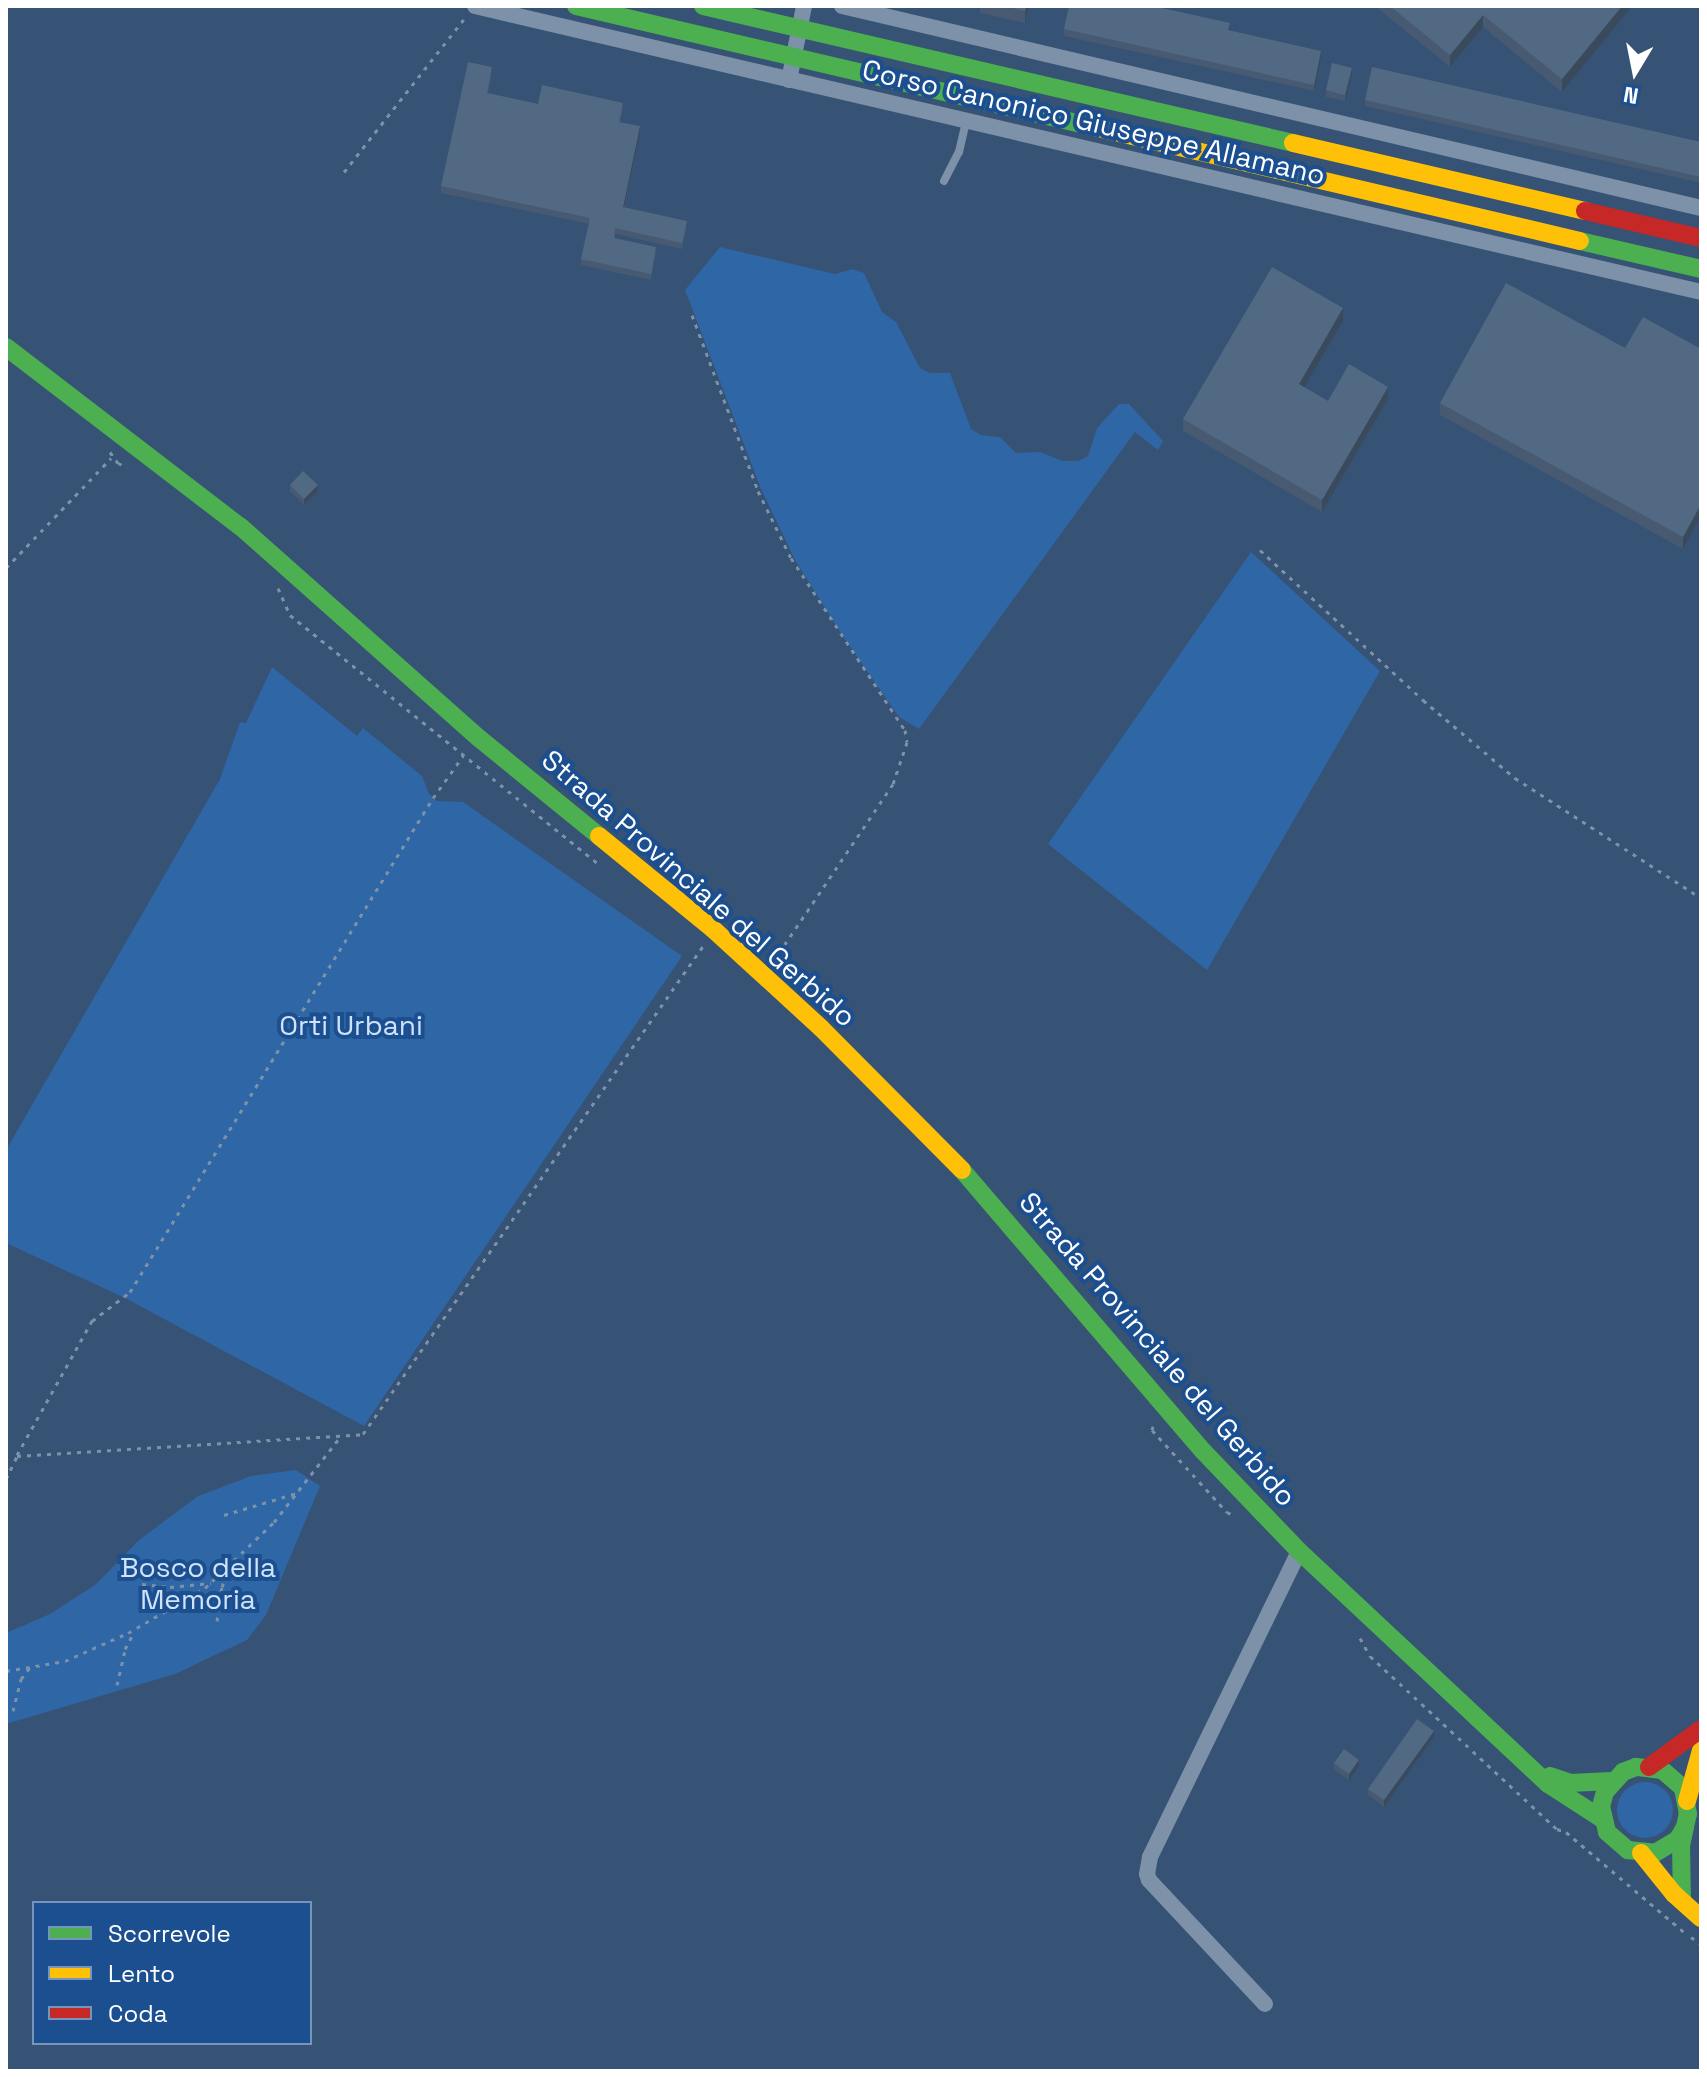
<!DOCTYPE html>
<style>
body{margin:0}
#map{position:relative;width:1707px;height:2077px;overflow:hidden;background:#365274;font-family:"Space Grotesk",sans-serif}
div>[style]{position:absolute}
.green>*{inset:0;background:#2f66a5}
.round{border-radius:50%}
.path>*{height:3px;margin-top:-1.5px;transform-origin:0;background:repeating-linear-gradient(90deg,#7d92a8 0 4px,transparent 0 10px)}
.lane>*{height:8px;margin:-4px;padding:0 4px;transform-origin:4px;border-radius:4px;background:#7d92a8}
.street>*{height:16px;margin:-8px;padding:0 8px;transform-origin:8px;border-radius:8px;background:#7d92a8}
.fast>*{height:18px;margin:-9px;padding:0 9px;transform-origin:9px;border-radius:9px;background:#4caf50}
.slow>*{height:18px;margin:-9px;padding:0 9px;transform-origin:9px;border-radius:9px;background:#ffc107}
.jam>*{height:18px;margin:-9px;padding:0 9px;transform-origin:9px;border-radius:9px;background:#c62828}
.wall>*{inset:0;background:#475a72}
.shaded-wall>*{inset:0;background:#394a5c}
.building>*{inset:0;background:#526984}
span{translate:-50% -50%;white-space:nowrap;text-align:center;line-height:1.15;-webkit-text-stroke:8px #1b4f8f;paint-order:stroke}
.street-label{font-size:28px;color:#fff}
.park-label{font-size:28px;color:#cfe3fa}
.frame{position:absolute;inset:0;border:8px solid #fff;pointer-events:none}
.legend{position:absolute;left:32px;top:1901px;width:280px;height:144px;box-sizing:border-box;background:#1b4f8f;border:2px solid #7695bc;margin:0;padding:10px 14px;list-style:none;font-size:24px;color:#fff}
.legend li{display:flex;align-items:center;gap:16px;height:40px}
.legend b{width:40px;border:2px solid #7695bc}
.north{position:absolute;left:1595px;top:32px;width:80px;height:80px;-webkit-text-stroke:6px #1b4f8f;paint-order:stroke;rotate:190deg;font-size:22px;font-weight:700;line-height:32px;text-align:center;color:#fff}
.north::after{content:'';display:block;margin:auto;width:28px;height:36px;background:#fff;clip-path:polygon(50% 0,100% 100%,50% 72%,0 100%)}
</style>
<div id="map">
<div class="green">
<i style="clip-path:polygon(720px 247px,835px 274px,853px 269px,864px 273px,882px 312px,896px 322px,920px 368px,930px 373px,950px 373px,971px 429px,981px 435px,1000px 437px,1016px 453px,1040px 452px,1063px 461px,1078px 461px,1088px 456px,1097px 428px,1119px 404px,1129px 404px,1163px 441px,1158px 450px,1135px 432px,919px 729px,899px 717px,842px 635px,795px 560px,761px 489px,685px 290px)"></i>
<i style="clip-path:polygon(1251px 552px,1380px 671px,1207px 970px,1048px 844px)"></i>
<i style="clip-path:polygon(272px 667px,357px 736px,363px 728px,422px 776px,429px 794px,437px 801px,463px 802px,682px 956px,364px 1426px,125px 1298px,6px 1243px,6px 1150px,220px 779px,240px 722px,246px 723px)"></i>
<i style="clip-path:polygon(296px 1470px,320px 1486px,266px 1615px,247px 1640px,175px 1674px,6px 1724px,6px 1633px,50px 1614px,95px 1585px,139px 1540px,198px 1496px,251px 1476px)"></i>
<i class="round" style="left:1617px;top:1782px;width:56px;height:56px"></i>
</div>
<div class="path">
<i style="left:344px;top:172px;width:194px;rotate:-51.9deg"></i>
<i style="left:692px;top:315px;width:188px;rotate:69.4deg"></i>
<i style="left:758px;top:491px;width:75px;rotate:63.8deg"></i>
<i style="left:791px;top:558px;width:206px;rotate:56.5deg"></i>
<i style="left:905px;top:730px;width:12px;rotate:81deg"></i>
<i style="left:907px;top:742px;width:44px;rotate:108.4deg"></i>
<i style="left:893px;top:784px;width:211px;rotate:124deg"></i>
<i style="left:110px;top:452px;width:14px;rotate:54deg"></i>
<i style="left:118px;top:463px;width:10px;rotate:24deg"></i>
<i style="left:1260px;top:550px;width:222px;rotate:42.6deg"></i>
<i style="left:1423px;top:700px;width:121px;rotate:40.3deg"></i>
<i style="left:1515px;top:778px;width:221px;rotate:32.8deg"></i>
<i style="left:6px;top:568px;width:152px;rotate:-46.3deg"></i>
<i style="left:278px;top:588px;width:30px;rotate:66deg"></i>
<i style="left:290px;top:615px;width:395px;rotate:38.9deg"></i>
<i style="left:1153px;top:1426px;width:4px;rotate:104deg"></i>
<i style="left:1152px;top:1430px;width:111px;rotate:47.6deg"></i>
<i style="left:1227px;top:1512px;width:9px;rotate:27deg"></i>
<i style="left:17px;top:1455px;width:154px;rotate:-60.8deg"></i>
<i style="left:92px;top:1321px;width:48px;rotate:-37.3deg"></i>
<i style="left:130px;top:1292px;width:580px;rotate:-58.48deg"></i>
<i style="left:433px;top:798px;width:52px;rotate:-54.5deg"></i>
<i style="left:6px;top:1479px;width:25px;rotate:-64deg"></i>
<i style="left:17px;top:1456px;width:347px;rotate:-3.6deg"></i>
<i style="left:363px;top:1434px;width:595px;rotate:-55.13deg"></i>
<i style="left:224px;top:1515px;width:76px;rotate:-16.8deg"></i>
<i style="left:142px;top:1584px;width:28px;rotate:6deg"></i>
<i style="left:170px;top:1587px;width:41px;rotate:-5.6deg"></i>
<i style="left:217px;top:1621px;width:34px;rotate:-82deg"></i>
<i style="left:222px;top:1587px;width:21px;rotate:-71deg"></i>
<i style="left:1360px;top:1638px;width:21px;rotate:61deg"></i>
<i style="left:1370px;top:1656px;width:255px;rotate:42.8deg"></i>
<i style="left:1557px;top:1829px;width:9px;rotate:18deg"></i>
<i style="left:1566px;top:1832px;width:156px;rotate:40.3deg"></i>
<i style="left:6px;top:1671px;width:60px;rotate:-9.6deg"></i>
<i style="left:65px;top:1661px;width:69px;rotate:-24deg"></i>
<i style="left:128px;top:1633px;width:89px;rotate:-30.3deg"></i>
<i style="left:205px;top:1588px;width:95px;rotate:-43.7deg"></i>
<i style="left:274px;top:1522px;width:109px;rotate:-52.1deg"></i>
<i style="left:117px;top:1685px;width:37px;rotate:-77deg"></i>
<i style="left:125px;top:1649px;width:19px;rotate:-62deg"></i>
<i style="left:13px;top:1711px;width:33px;rotate:-76deg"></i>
<i style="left:21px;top:1679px;width:15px;rotate:-53deg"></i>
<i style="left:1691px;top:1937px;width:12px;rotate:35deg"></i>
</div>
<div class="lane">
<i style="left:944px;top:181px;width:33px;rotate:-63deg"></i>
<i style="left:959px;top:152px;width:32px;rotate:-77deg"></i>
</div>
<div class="street">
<i style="left:475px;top:6px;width:1259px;rotate:13.13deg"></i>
<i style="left:842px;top:6px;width:882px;rotate:13.23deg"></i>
<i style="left:789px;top:80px;width:76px;rotate:-78.5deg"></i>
<i style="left:1265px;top:2004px;width:170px;rotate:-133.1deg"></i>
<i style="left:1149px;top:1880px;width:6px;rotate:-108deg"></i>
<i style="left:1147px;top:1874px;width:17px;rotate:-80deg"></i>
<i style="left:1150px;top:1857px;width:340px;rotate:-64deg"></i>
</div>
<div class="fast">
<i style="left:576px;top:6px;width:532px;rotate:13.15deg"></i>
<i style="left:703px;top:6px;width:606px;rotate:13.07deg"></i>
<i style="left:1580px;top:241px;width:124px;rotate:13deg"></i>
<i style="left:6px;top:347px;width:296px;rotate:37.5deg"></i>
<i style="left:241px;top:527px;width:319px;rotate:41.6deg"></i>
<i style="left:480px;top:739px;width:154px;rotate:39.2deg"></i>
<i style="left:962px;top:1170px;width:370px;rotate:49.4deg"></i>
<i style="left:1203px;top:1451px;width:139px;rotate:46.2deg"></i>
<i style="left:1299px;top:1551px;width:341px;rotate:43.1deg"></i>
<i style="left:1548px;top:1784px;width:64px;rotate:32.9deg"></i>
<i style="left:1550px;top:1776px;width:21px;rotate:19deg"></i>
<i style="left:1570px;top:1783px;width:42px;rotate:-2.7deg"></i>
<i style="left:1682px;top:1901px;width:55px;rotate:-91deg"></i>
<i style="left:1681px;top:1846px;width:33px;rotate:-78deg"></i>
<i style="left:1688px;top:1814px;width:26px;rotate:-101deg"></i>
<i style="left:1683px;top:1788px;width:28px;rotate:-139deg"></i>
<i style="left:1662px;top:1770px;width:26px;rotate:-173deg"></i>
<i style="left:1636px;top:1767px;width:14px;rotate:159deg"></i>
<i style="left:1623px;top:1772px;width:27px;rotate:132deg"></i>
<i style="left:1605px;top:1792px;width:15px;rotate:106deg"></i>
<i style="left:1601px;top:1806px;width:27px;rotate:77deg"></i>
<i style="left:1607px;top:1832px;width:28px;rotate:41deg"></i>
<i style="left:1628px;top:1850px;width:27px;rotate:6deg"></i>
<i style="left:1655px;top:1853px;width:27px;rotate:-31deg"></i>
<i style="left:1678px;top:1839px;width:14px;rotate:-60deg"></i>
</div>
<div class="slow">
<i style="left:1094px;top:127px;width:499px;rotate:13.2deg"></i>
<i style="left:1293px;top:143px;width:300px;rotate:13.1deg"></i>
<i style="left:599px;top:836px;width:147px;rotate:39.2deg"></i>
<i style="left:713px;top:929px;width:147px;rotate:42.5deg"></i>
<i style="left:821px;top:1028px;width:200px;rotate:45.2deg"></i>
<i style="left:1687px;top:1801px;width:53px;rotate:-74.6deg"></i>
<i style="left:1641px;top:1853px;width:53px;rotate:51.2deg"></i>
<i style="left:1674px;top:1894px;width:36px;rotate:42deg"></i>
</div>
<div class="jam">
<i style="left:1585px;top:211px;width:119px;rotate:13.1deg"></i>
<i style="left:1649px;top:1767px;width:64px;rotate:-36.2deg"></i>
</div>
<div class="wall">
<i style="clip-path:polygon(980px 6px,1029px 6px,1025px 23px,980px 13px)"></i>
<i style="clip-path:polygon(1375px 6px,1632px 6px,1562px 92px,1483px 27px,1450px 67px)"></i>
<i style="clip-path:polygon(1064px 29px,1230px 31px,1321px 58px,1314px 91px,1064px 36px)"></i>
<i style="clip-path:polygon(492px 74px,488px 93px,538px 104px,623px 109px,620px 122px,640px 133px,625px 207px,687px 227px,682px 249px,615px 234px,615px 238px,656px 253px,651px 280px,581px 265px,581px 259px,589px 224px,441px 193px,441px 186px)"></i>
<i style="clip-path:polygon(1352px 74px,1345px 101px,1326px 97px,1326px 90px)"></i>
<i style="clip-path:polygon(1365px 100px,1701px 142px,1701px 183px,1365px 106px)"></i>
<i style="clip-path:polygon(1343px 321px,1304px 387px,1328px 401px,1388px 399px,1322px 512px,1183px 431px,1183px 419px)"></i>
<i style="clip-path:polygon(1701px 349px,1701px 516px,1683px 549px,1440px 415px,1440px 403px)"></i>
<i style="clip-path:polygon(290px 485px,318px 491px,304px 505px,290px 491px)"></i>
<i style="clip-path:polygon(1434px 1737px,1384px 1807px,1368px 1795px,1368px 1789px)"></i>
<i style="clip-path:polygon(1334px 1763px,1359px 1766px,1349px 1780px,1334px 1770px)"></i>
</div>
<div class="shaded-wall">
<i style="clip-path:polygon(1026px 6px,1029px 6px,1025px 23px,1025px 11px)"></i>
<i style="clip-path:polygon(1622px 6px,1632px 6px,1562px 92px,1562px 79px)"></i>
<i style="clip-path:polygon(1483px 15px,1483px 27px,1450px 67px,1450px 55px)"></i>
<i style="clip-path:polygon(1321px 51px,1321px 58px,1314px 91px,1314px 85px)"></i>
<i style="clip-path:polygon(1352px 68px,1352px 74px,1345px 101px,1345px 95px)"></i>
<i style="clip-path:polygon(640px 126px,640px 133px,623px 213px,623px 207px)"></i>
<i style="clip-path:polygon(1343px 308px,1343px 321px,1299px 396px,1299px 384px)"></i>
<i style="clip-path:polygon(1388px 387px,1388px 399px,1322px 512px,1322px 500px)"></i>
<i style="clip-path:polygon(318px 485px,318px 491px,304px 505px,304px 499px)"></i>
<i style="clip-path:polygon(1701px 504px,1701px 516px,1683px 549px,1683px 537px)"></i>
<i style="clip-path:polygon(1434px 1731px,1434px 1737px,1384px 1807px,1384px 1800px)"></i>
<i style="clip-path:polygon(1359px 1760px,1359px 1766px,1349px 1780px,1349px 1774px)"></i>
</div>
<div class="building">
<i style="clip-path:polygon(1004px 6px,1026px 6px,1025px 11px)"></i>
<i style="clip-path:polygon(1069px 6px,1153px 6px,1230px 23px,1228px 30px,1321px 51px,1314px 85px,1064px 29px)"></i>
<i style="clip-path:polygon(1390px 6px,1622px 6px,1562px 79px,1483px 15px,1450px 55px)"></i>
<i style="clip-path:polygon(468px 62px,492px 67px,487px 93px,538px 104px,542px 85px,623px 103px,619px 122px,640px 126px,623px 207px,687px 221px,682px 243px,615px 228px,614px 238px,656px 247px,651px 274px,581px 259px,590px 218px,441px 186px)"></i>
<i style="clip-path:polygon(1332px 63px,1352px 68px,1345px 95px,1326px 90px)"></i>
<i style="clip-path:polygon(1372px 67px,1701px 142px,1701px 177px,1365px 100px)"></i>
<i style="clip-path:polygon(1272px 267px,1343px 308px,1299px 384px,1328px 401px,1349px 364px,1388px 387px,1322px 500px,1183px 419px)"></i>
<i style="clip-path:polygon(1506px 283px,1625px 348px,1643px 317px,1701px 349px,1701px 504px,1683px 537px,1440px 403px)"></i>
<i style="clip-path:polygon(303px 471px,318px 485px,304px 499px,290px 485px)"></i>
<i style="clip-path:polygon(1417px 1719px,1434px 1731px,1384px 1800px,1368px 1789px)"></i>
<i style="clip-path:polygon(1344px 1749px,1359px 1760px,1349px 1774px,1334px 1763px)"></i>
</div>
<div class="street-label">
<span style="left:1094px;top:122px;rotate:13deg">Corso Canonico Giuseppe Allamano</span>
<span style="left:699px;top:888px;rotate:41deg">Strada Provinciale del Gerbido</span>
<span style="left:1158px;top:1349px;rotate:49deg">Strada Provinciale del Gerbido</span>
</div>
<div class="park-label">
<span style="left:351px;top:1025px">Orti Urbani</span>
<span style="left:198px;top:1583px">Bosco della<br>Memoria</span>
</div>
<div class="frame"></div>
<ul class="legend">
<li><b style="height:10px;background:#4caf50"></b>Scorrevole</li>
<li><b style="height:10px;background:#ffc107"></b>Lento</li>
<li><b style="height:10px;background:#c62828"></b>Coda</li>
</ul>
<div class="north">N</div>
</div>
